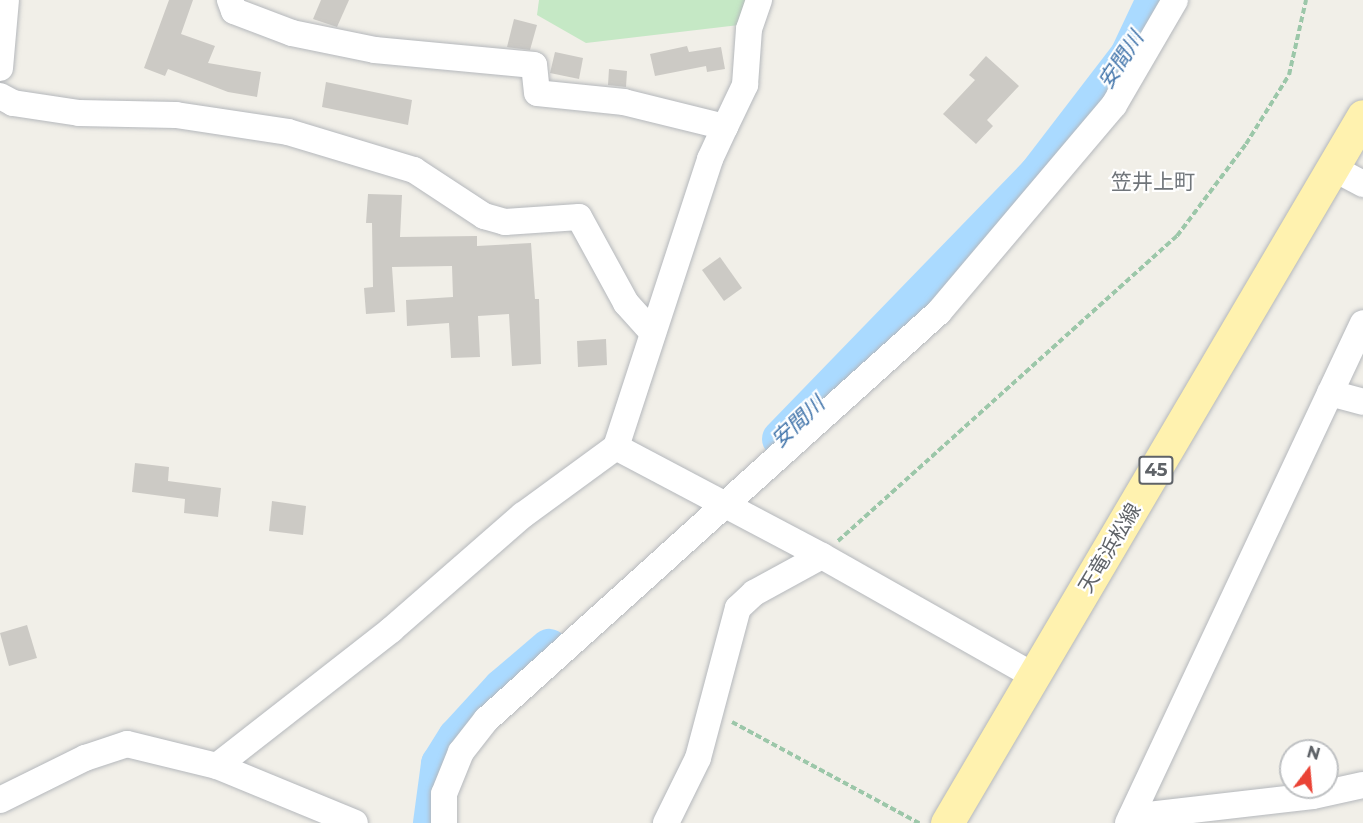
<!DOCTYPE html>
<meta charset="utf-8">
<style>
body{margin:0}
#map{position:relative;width:1363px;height:823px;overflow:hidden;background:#f1efe8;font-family:Montserrat,"Noto Sans JP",sans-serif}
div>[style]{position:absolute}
.green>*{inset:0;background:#c5e8c5}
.river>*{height:38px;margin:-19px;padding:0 19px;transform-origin:19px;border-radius:19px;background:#aadaff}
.building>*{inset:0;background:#cccac5}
.path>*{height:4px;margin-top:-2px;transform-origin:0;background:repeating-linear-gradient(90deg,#9cc7a9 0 6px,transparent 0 9px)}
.roads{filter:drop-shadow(0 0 2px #b5b8bc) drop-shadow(0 0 2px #b5b8bc)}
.minor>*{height:26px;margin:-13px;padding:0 13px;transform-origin:13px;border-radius:13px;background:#fff}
.primary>*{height:33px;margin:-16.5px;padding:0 16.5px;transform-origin:16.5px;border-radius:16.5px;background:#fff2af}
span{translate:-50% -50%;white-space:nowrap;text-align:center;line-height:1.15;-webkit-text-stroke:4.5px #fff;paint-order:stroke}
.shield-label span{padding:2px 4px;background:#fff;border:2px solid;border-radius:4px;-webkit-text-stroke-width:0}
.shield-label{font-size:18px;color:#5f6368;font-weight:700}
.street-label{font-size:20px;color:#5f6368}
.water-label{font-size:21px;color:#4174aa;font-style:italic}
.neighbourhood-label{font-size:21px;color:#70757a}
.north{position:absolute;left:1279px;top:739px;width:60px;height:60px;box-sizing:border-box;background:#fff;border:2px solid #bfc1c3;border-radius:50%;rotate:16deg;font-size:16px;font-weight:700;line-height:24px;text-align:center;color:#5f6368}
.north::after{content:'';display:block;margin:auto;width:21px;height:27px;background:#ea4335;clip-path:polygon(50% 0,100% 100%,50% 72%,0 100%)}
</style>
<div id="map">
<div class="green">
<i style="clip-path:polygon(539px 0,746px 0,739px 25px,586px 43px,537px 15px)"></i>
</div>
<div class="river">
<i style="left:781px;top:439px;width:368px;rotate:-45.9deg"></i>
<i style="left:1037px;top:175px;width:151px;rotate:-52.5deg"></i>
<i style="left:1129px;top:55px;width:61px;rotate:-64.7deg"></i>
<i style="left:432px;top:823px;width:60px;rotate:-82.3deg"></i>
<i style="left:440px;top:764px;width:32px;rotate:-58deg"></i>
<i style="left:457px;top:737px;width:67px;rotate:-47.4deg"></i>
<i style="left:502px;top:688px;width:62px;rotate:-40.4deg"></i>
</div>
<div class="building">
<i style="clip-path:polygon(169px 0,193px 0,181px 34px,215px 46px,208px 63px,261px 72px,257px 97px,228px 92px,168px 69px,165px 76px,144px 68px)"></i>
<i style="clip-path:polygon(321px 0,349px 0,337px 27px,313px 19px)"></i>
<i style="clip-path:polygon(514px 19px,537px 25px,530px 50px,507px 47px)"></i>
<i style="clip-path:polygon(687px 46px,689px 52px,721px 47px,725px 69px,707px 72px,706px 66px,655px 76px,650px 54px)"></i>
<i style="clip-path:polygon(555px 52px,583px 58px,579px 79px,550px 73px)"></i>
<i style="clip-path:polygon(986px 56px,1019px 86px,987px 120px,993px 126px,976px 144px,943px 114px,975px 80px,969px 75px)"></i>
<i style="clip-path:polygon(609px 69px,627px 71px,626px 87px,608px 85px)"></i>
<i style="clip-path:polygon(326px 82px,412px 100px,408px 125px,322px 107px)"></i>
<i style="clip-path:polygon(368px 194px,402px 195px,400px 237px,477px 236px,477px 246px,531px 243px,535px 299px,539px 299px,541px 364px,512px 366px,509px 314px,478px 316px,480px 357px,451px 358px,449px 323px,407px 326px,406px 300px,453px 297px,452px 266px,392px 267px,395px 312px,366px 314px,364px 288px,373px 287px,372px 223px,366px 223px)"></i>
<i style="clip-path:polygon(720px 257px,742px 288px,724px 301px,702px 270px)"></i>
<i style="clip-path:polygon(606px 339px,607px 365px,578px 367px,577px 341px)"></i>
<i style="clip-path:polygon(135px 463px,169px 467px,168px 481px,221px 488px,218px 517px,184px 513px,185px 499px,132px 492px)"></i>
<i style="clip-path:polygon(272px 501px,306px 506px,303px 535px,269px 531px)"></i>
<i style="clip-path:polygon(27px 625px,37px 658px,9px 666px,0 633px)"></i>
</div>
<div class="path">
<i style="left:838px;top:541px;width:456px;rotate:-42deg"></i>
<i style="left:1177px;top:236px;width:115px;rotate:-53.1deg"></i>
<i style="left:1246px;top:144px;width:81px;rotate:-58.1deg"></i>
<i style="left:1289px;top:75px;width:77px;rotate:-77.2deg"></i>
<i style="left:732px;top:722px;width:213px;rotate:28.4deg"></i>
</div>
<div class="roads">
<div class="minor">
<i style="left:0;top:68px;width:68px;rotate:-85deg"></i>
<i style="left:0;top:96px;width:15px;rotate:28deg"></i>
<i style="left:13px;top:103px;width:67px;rotate:8.6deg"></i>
<i style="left:79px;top:113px;width:97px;rotate:1.2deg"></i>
<i style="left:176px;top:115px;width:113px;rotate:8.6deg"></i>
<i style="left:288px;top:132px;width:132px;rotate:16.8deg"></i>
<i style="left:414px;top:170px;width:84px;rotate:33.3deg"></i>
<i style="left:484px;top:216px;width:22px;rotate:16deg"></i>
<i style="left:505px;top:222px;width:74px;rotate:-3.9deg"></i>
<i style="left:579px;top:217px;width:98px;rotate:61.3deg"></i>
<i style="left:626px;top:303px;width:39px;rotate:48deg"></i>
<i style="left:725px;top:127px;width:47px;rotate:-64.5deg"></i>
<i style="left:745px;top:85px;width:56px;rotate:-85.9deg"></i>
<i style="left:749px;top:29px;width:31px;rotate:-71deg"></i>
<i style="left:1333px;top:168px;width:34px;rotate:28deg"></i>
<i style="left:1330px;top:393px;width:34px;rotate:15deg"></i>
<i style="left:616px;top:447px;width:233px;rotate:27.9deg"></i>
<i style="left:822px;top:556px;width:241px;rotate:29.5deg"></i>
<i style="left:217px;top:766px;width:221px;rotate:-38deg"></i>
<i style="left:391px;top:630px;width:175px;rotate:-41.1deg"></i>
<i style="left:523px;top:515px;width:115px;rotate:-36.2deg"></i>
<i style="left:616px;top:447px;width:303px;rotate:-71.9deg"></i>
<i style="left:710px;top:159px;width:35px;rotate:-65deg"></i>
<i style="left:725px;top:127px;width:104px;rotate:-166.1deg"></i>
<i style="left:624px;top:102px;width:87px;rotate:-174.1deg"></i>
<i style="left:537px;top:93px;width:28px;rotate:-96deg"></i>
<i style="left:534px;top:65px;width:160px;rotate:-174.6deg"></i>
<i style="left:375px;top:50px;width:85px;rotate:-168.4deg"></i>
<i style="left:292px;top:33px;width:62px;rotate:-159.2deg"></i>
<i style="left:234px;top:11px;width:12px;rotate:-110deg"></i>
<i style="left:0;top:800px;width:95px;rotate:-26.3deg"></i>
<i style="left:85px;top:758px;width:44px;rotate:-18.4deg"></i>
<i style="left:127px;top:744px;width:93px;rotate:13.7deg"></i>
<i style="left:217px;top:766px;width:149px;rotate:22.4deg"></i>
<i style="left:1131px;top:817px;width:183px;rotate:-6.6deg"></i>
<i style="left:1313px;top:796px;width:51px;rotate:-12.4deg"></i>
<i style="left:444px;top:823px;width:29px;rotate:-90deg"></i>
<i style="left:444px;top:794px;width:45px;rotate:-68deg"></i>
<i style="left:461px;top:752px;width:41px;rotate:-52deg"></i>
<i style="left:486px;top:720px;width:610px;rotate:-42.01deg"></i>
<i style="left:939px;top:312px;width:271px;rotate:-49.8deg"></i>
<i style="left:1114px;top:105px;width:121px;rotate:-59.8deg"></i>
<i style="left:666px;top:823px;width:72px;rotate:-63.8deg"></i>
<i style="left:698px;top:758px;width:155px;rotate:-75.1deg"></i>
<i style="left:738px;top:608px;width:22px;rotate:-43deg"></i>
<i style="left:754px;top:593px;width:77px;rotate:-28.6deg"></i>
<i style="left:1128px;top:823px;width:552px;rotate:-64.83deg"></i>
</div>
<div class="primary">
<i style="left:947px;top:823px;width:820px;rotate:-59.53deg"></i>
</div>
</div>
<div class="shield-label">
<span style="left:1156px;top:470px">45</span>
</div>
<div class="street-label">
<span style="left:1110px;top:548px;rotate:-59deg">天竜浜松線</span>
</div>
<div class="water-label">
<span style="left:1121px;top:60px;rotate:-57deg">安間川</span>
<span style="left:798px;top:422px;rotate:-43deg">安間川</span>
</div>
<div class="neighbourhood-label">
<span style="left:1153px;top:182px">笠井上町</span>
</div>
<div class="north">N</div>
</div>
